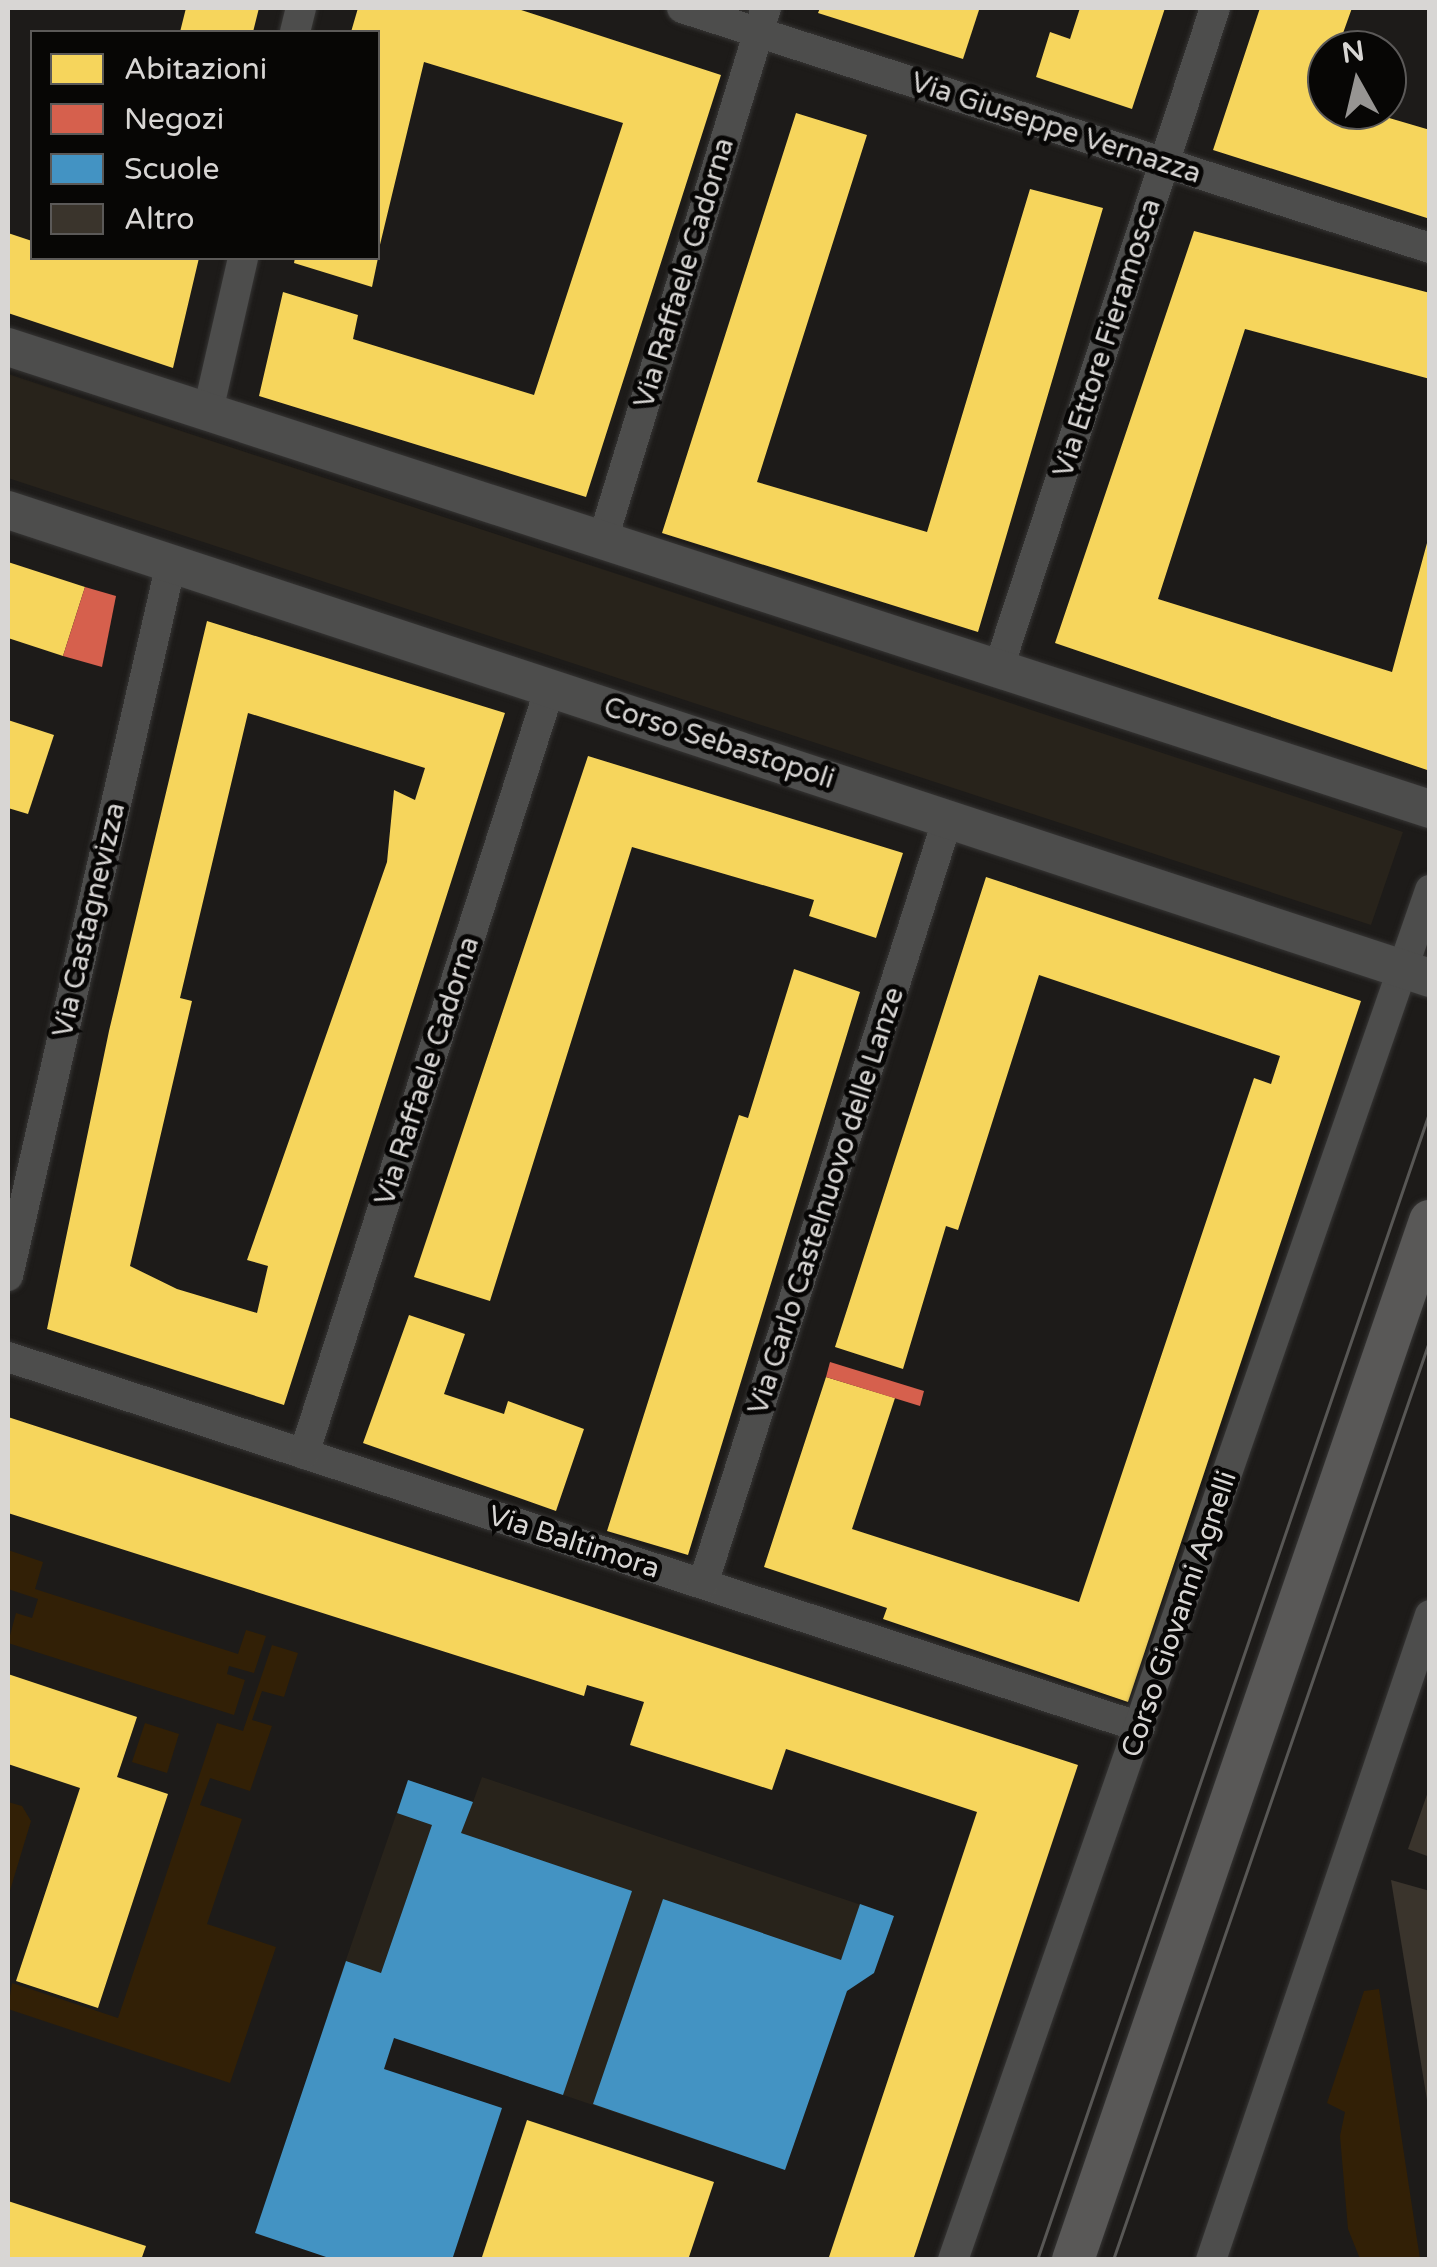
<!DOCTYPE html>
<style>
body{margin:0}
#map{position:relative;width:1437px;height:2267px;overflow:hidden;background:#1d1b19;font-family:"Varela Round",sans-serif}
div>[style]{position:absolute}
.built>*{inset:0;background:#28231b}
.green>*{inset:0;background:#322006}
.homes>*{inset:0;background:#f6d55c}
.shops>*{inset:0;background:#d6604d}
.schools>*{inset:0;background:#4393c3}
.building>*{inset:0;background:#3a342c}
.roads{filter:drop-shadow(0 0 2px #363534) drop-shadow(0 0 2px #363534)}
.minor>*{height:30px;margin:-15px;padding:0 15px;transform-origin:15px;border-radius:15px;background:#4d4d4c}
.tertiary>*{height:38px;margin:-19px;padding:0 19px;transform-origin:19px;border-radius:19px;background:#4d4d4c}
.secondary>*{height:42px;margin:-21px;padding:0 21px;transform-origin:21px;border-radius:21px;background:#595857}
.tram>*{height:2.5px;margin:-1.25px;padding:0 1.25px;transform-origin:1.25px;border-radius:1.25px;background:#585755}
span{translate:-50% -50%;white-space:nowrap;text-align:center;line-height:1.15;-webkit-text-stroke:10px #070605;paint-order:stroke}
.street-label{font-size:28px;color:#d8d6d4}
.frame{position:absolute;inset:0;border:10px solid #d8d6d4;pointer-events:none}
.legend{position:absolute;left:30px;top:30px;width:350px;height:230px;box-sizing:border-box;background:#070605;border:2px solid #5b5958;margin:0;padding:12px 18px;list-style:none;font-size:30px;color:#d8d6d4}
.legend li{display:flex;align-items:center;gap:20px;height:50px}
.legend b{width:50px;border:2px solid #5b5958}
.north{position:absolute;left:1307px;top:30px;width:100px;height:100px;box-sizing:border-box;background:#070605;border:2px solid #5b5958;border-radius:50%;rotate:352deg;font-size:28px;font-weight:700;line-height:40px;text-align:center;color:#d8d6d4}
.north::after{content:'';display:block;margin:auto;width:35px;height:45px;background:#979593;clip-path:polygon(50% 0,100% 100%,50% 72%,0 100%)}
</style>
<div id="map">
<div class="built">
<i style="clip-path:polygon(8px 374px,1403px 832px,1371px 925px,8px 478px)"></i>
<i style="clip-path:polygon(482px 1777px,894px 1916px,874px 1973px,846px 1991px,785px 2170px,327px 2015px,408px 1780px,473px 1802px)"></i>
</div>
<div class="green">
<i style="clip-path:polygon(8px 1550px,43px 1562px,35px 1589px,238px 1654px,246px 1630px,266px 1636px,254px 1673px,229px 1666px,227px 1674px,245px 1680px,234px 1715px,8px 1643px,16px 1613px,32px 1618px,38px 1599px,8px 1589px)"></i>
<i style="clip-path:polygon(272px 1645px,298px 1653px,284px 1697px,262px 1691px,252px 1720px,272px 1726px,250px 1791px,210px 1778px,200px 1805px,242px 1819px,207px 1924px,276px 1947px,230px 2083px,8px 2009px,12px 1983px,118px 2018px,217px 1723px,243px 1731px)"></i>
<i style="clip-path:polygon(145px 1723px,179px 1734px,167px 1773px,132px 1762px)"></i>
<i style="clip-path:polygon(8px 1802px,22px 1806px,31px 1821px,8px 1897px)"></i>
<i style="clip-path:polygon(1379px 1989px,1420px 2259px,1360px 2259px,1348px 2229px,1340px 2136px,1345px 2112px,1327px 2103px,1364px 1991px)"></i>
</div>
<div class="homes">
<i style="clip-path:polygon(186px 8px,259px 8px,253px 32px,180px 32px)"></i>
<i style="clip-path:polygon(358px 8px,515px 8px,721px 75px,586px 497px,259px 396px,283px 292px,358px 315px,353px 339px,534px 395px,623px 123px,424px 62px,378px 253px,378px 32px,351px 32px)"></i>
<i style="clip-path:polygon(820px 8px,969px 8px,979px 10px,963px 59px,818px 13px)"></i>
<i style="clip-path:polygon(1080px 8px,1165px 8px,1132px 109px,1036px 77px,1050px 32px,1070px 39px)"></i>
<i style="clip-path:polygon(1260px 8px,1352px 8px,1337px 50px,1327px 50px,1321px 98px,1327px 110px,1362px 110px,1430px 130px,1430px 219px,1213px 150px)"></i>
<i style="clip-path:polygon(796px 113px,867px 135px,757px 482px,927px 532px,1030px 189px,1103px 208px,978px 632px,662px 533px)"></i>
<i style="clip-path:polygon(1194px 231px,1430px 293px,1430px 379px,1245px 329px,1158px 599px,1392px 672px,1430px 532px,1430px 771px,1055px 643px)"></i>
<i style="clip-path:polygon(8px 233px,32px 241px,32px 258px,199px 258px,173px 368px,8px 313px)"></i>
<i style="clip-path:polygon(295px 258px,378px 258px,372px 287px,294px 263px)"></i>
<i style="clip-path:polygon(8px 562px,85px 587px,63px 656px,8px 638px)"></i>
<i style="clip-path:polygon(evenodd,207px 621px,505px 713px,284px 1405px,47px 1329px,109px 1031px,207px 621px,248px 713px,425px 768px,415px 800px,394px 790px,387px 862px,247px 1260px,268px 1266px,257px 1313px,177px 1289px,130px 1266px,192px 1001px,180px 998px,248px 713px)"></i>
<i style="clip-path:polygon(8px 720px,54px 735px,28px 814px,8px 808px)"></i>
<i style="clip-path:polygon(588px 756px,903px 853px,876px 938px,809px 916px,814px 900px,632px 847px,490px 1301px,414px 1277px)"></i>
<i style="clip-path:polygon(986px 877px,1361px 1001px,1128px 1702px,883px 1619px,887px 1608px,764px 1567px,826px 1377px,895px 1398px,852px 1529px,1079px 1602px,1254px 1078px,1271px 1084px,1280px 1056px,1039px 975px,958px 1230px,946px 1226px,903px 1369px,835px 1347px)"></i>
<i style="clip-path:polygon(794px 969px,860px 992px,688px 1555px,607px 1531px,739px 1115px,748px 1118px)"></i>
<i style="clip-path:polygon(409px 1315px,465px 1334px,444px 1394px,504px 1414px,508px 1401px,584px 1429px,556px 1511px,363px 1443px)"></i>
<i style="clip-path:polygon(8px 1417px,1078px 1765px,913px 2260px,828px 2260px,977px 1812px,786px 1749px,772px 1790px,630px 1745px,644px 1702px,587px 1685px,584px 1696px,8px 1513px)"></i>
<i style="clip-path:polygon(8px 1674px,137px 1717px,117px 1777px,168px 1794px,98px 2008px,16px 1981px,80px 1788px,8px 1764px)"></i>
<i style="clip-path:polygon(527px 2120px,714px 2182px,688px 2260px,481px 2260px)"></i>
<i style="clip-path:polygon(8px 2201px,146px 2246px,141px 2260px,8px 2260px)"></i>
</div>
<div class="shops">
<i style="clip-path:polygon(85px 587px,116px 596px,102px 667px,63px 656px)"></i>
<i style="clip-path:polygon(830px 1362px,924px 1391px,920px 1406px,826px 1377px)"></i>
</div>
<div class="schools">
<i style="clip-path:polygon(408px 1780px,473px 1802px,461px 1833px,632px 1891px,563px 2095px,394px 2038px,384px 2069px,502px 2108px,452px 2260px,335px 2260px,255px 2233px,346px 1961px,381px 1973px,432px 1825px,397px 1813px)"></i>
<i style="clip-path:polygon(663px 1899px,841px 1960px,860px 1904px,894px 1916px,874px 1973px,847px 1991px,785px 2170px,593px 2104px)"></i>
</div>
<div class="building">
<i style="clip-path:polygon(1430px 1786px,1430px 1857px,1408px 1849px)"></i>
<i style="clip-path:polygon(1391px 1880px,1430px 1891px,1430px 2100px,1427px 2100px)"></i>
</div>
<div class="roads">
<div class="minor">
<i style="left:682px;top:8px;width:786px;rotate:17.79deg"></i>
<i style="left:295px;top:32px;width:25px;rotate:-76deg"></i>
<i style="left:208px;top:411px;width:157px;rotate:-77.1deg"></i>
<i style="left:603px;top:539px;width:555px;rotate:-72.94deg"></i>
<i style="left:999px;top:667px;width:693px;rotate:-71.85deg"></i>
<i style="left:8px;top:1276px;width:731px;rotate:-77.12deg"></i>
<i style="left:8px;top:1357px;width:1191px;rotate:18.1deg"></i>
<i style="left:304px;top:1454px;width:805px;rotate:-72.2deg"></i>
<i style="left:703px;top:1584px;width:804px;rotate:-72.26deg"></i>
<i style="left:953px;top:2260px;width:1451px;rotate:-70.8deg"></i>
<i style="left:1211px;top:2260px;width:681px;rotate:-71.25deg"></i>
</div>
<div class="tertiary">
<i style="left:8px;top:347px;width:1495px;rotate:18deg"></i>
<i style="left:8px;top:510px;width:1497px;rotate:18.22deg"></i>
</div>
<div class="secondary">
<i style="left:1073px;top:2260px;width:1099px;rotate:-71.04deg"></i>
</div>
</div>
<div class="tram">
<i style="left:1037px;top:2260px;width:1215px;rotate:-71.13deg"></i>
<i style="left:1113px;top:2260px;width:974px;rotate:-71.01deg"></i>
</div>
<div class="street-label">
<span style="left:1056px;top:128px;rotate:18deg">Via Giuseppe Vernazza</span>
<span style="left:684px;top:273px;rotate:-73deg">Via Raffaele Cadorna</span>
<span style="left:1107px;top:338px;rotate:-72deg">Via Ettore Fieramosca</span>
<span style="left:719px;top:743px;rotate:18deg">Corso Sebastopoli</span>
<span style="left:89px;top:920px;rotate:-77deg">Via Castagnevizza</span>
<span style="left:427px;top:1071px;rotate:-72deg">Via Raffaele Cadorna</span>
<span style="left:826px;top:1201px;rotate:-72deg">Via Carlo Castelnuovo delle Lanze</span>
<span style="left:574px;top:1542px;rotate:18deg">Via Baltimora</span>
<span style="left:1179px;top:1614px;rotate:-71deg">Corso Giovanni Agnelli</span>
</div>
<div class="frame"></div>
<ul class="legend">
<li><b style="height:28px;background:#f6d55c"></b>Abitazioni</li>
<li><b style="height:28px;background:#d6604d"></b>Negozi</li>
<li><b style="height:28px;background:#4393c3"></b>Scuole</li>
<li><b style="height:28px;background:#3a342c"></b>Altro</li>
</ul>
<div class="north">N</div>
</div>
